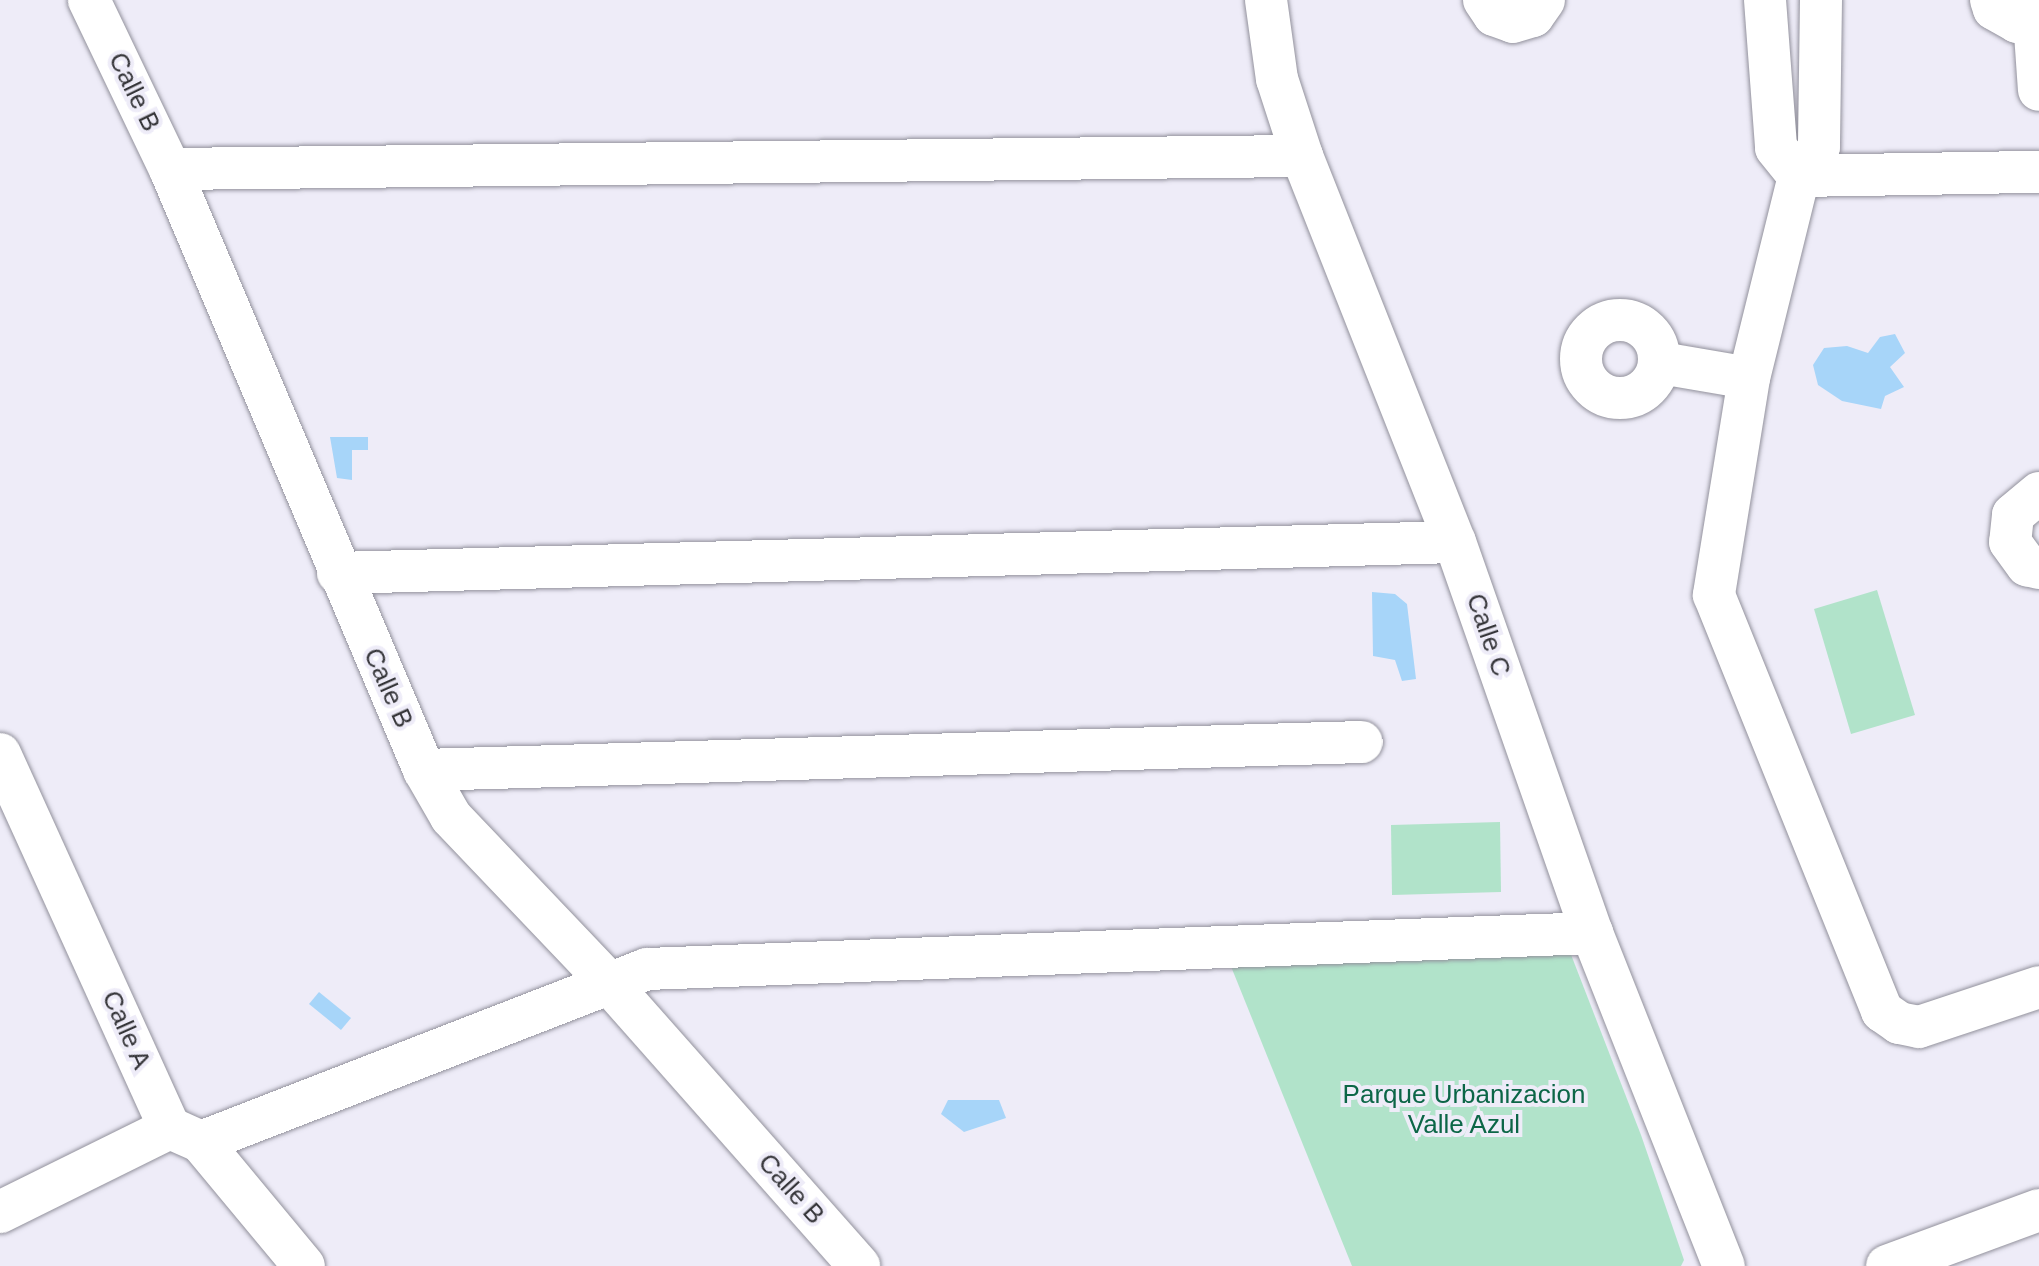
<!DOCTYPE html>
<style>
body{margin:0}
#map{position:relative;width:2039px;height:1266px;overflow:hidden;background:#eeecf8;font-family:Helvetica,sans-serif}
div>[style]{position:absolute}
.green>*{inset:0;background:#b1e3ca}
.water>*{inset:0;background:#a7d5f9}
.roads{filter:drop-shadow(0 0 2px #92919c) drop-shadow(0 0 2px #92919c)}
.street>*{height:42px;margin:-21px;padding:0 21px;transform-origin:21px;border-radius:21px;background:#fff}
.street>.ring{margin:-21px;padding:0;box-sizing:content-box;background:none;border:42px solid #fff;border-radius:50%}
span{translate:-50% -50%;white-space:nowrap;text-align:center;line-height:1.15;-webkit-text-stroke:8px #eeecf8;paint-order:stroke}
.street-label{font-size:26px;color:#36363a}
.park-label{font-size:26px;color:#0c6647}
</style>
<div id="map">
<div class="green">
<i style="clip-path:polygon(1877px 590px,1915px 715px,1851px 734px,1814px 609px)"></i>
<i style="clip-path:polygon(1500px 822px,1501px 892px,1392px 895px,1391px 825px)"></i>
<i style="clip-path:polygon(1570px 952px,1641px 1135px,1684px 1260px,1681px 1266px,1352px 1266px,1228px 959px)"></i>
</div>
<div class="water">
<i style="clip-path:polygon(1895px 334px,1905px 353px,1890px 367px,1904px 387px,1885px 396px,1881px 409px,1842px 401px,1818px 385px,1813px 365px,1824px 348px,1847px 346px,1868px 353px,1880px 337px)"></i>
<i style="clip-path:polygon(330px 437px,368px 437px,368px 450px,352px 450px,352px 480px,337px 478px)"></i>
<i style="clip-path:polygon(1372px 592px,1395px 594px,1407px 604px,1416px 679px,1402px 681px,1395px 660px,1373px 656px)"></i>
<i style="clip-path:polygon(319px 992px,351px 1018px,341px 1030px,309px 1004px)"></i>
<i style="clip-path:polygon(948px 1100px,999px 1100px,1006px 1118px,964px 1132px,941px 1114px)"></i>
</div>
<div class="roads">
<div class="street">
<i style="left:89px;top:0;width:187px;rotate:64.4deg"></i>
<i style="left:170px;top:169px;width:652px;rotate:67.09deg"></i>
<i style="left:424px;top:770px;width:54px;rotate:60.1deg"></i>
<i style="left:451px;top:817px;width:228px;rotate:46.4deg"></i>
<i style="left:608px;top:982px;width:379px;rotate:48.5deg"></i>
<i style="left:1266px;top:0;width:80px;rotate:82.1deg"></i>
<i style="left:1277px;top:79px;width:81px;rotate:72deg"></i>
<i style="left:1302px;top:156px;width:415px;rotate:68.4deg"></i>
<i style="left:1455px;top:542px;width:414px;rotate:70.7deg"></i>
<i style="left:1592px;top:933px;width:358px;rotate:68.4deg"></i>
<i style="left:1484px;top:0;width:18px;rotate:56deg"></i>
<i style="left:1494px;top:15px;width:20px;rotate:20deg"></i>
<i style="left:1513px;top:22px;width:21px;rotate:-17deg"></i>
<i style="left:1533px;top:16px;width:19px;rotate:-55deg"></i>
<i style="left:1765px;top:0;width:148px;rotate:85.7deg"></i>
<i style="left:1776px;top:148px;width:36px;rotate:51deg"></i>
<i style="left:1821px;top:0;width:147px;rotate:90.8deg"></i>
<i style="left:1819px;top:147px;width:35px;rotate:125deg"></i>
<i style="left:1799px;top:176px;width:208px;rotate:103.9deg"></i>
<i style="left:1749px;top:378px;width:220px;rotate:99.2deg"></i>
<i style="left:1714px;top:595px;width:449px;rotate:68deg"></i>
<i style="left:1882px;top:1011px;width:21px;rotate:35deg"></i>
<i style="left:1899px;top:1023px;width:20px;rotate:11deg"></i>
<i style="left:1919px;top:1027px;width:126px;rotate:-18.4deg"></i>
<i style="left:1991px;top:0;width:9px;rotate:72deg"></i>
<i style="left:1994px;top:9px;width:26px;rotate:29deg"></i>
<i style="left:2017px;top:22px;width:22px;rotate:-10deg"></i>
<i style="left:2034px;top:19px;width:71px;rotate:86deg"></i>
<i style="left:170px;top:169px;width:1132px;rotate:-0.66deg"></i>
<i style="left:1799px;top:176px;width:240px;rotate:-1deg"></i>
<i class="ring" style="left:1581px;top:320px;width:36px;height:36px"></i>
<i style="left:1661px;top:363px;width:89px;rotate:9.7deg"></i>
<i style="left:2039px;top:493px;width:34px;rotate:140deg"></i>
<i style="left:2013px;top:515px;width:27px;rotate:96deg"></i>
<i style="left:2010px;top:542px;width:29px;rotate:54deg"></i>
<i style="left:2027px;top:565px;width:12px;rotate:14deg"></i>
<i style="left:338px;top:573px;width:1117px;rotate:-1.59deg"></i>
<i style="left:0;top:754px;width:411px;rotate:65.6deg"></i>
<i style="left:170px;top:1128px;width:34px;rotate:24deg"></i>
<i style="left:201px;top:1142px;width:161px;rotate:50.3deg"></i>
<i style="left:424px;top:770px;width:938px;rotate:-1.71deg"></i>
<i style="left:201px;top:1142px;width:478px;rotate:-21.2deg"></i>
<i style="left:647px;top:969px;width:946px;rotate:-2.18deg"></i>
<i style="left:0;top:1212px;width:190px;rotate:-26.3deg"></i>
<i style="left:1887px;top:1266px;width:162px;rotate:-20.2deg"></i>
</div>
</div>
<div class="street-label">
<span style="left:134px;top:92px;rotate:64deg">Calle B</span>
<span style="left:1488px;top:635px;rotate:71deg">Calle C</span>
<span style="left:388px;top:688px;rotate:66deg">Calle B</span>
<span style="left:126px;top:1030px;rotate:66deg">Calle A</span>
<span style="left:791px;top:1189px;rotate:48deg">Calle B</span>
</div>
<div class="park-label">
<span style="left:1464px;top:1110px">Parque Urbanizacion<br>Valle Azul</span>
</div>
</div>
